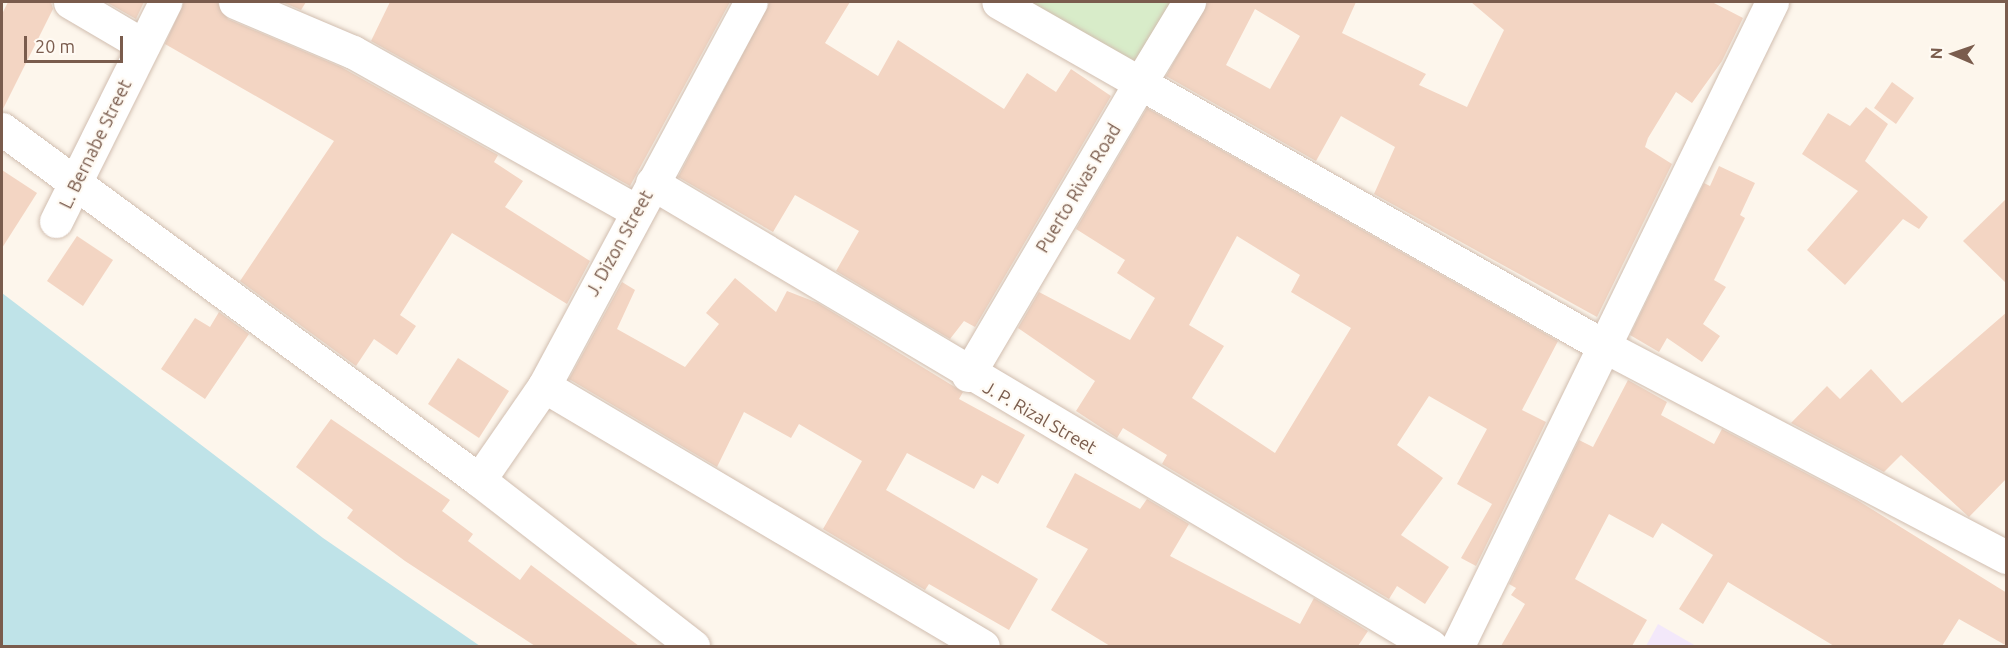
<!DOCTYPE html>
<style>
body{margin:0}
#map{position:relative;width:2008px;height:648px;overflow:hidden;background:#fdf6ec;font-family:Ubuntu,sans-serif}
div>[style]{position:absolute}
.education>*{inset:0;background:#f3e8fa}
.green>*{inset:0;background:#d8ecc9}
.water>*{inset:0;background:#bfe3e8}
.building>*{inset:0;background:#f3d5c3}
.roads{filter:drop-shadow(0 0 2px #d1beb0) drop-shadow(0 0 2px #d1beb0)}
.minor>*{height:33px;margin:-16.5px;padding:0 16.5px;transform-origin:16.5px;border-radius:16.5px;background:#fff}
.tertiary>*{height:33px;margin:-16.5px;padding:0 16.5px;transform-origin:16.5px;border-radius:16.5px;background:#fff}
span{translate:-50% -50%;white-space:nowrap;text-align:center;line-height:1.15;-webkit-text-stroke:4.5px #fffaf3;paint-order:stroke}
.street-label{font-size:18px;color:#7a5c4d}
.frame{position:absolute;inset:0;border:3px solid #7a5c4d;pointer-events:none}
.north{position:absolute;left:1924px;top:24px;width:60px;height:60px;-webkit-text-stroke:4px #fffaf3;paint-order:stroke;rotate:272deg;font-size:16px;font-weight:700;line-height:24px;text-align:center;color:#7a5c4d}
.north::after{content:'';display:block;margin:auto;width:21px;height:27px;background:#7a5c4d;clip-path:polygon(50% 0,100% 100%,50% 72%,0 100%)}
.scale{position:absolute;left:24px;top:36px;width:99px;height:27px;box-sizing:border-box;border:3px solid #7a5c4d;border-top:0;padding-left:8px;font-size:18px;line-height:21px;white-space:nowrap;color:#7a5c4d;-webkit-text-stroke:4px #fffaf3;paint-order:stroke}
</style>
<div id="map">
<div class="education">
<i style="clip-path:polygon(1658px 624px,1696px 646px,1646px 646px)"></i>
</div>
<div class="green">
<i style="clip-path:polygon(1024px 2px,1174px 2px,1134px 73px)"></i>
</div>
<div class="water">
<i style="clip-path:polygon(2px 293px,323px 538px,480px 646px,2px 646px)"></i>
</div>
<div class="building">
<i style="clip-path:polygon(8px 2px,51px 2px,53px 9px,2px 111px,2px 14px)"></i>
<i style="clip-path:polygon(106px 2px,144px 2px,136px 19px)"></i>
<i style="clip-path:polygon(184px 2px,217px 2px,228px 19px,341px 67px,498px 155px,494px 162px,523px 181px,505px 207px,590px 261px,567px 304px,452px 233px,400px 315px,416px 326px,397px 355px,374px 339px,356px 366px,240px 281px,334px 141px,165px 44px)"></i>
<i style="clip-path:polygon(282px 2px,306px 2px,301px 10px)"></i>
<i style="clip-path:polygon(390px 2px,730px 2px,630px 186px,371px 41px)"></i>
<i style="clip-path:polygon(770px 2px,850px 2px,825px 43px,878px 76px,898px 40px,1004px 109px,1027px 73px,1056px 92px,1071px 69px,1111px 96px,975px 327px,964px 321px,950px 339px,836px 271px,859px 231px,795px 195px,773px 232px,678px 177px)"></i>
<i style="clip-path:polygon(evenodd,1208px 2px,1356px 2px,1342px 33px,1426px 74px,1419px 85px,1467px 107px,1504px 30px,1471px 2px,1712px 2px,1743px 18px,1722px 61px,1692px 103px,1676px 92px,1648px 138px,1645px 147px,1672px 164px,1597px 317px,1374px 194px,1395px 147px,1341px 116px,1316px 161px,1166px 76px,1208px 2px,1255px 9px,1300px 36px,1270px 89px,1226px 65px,1255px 9px)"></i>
<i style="clip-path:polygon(1892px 82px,1914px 98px,1896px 124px,1874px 108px)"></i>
<i style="clip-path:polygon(1866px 107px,1888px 124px,1865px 161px,1928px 217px,1919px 229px,1903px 219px,1845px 285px,1807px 250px,1858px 191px,1802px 154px,1828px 113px,1850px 126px)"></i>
<i style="clip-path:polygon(evenodd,1147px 108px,1558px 341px,1522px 410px,1546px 422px,1476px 566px,1461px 558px,1492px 504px,1457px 484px,1487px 429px,1429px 396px,1397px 445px,1443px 478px,1401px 535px,1449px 567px,1425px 604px,1397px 586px,1389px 599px,1162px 464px,1167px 455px,1123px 428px,1117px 438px,1076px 411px,1095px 381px,1018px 328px,1039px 292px,1130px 340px,1155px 298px,1117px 273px,1125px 260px,1076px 229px,1147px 108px,1237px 236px,1300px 275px,1291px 292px,1351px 328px,1275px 453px,1192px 398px,1224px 346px,1189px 325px,1237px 236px)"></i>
<i style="clip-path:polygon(1719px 166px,1755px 183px,1740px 215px,1745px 218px,1714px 280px,1726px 287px,1703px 324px,1720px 336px,1702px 362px,1667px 338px,1659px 352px,1630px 335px,1704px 183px,1710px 186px)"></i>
<i style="clip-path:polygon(2px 170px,37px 193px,2px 248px)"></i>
<i style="clip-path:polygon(2007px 198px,2007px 284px,1963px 241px)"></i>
<i style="clip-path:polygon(77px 236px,113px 260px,83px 306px,47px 281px)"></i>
<i style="clip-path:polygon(735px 278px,776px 312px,787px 291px,818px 303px,963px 392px,959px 399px,1025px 435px,998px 484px,982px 475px,974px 489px,907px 453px,886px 490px,1038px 579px,1009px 630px,929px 584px,925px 590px,823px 529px,862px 461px,799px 424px,791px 438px,744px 412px,717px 467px,569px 379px,622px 282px,635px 290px,617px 329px,685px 367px,719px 324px,706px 313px)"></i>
<i style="clip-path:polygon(219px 312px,249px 334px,205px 399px,161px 369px,195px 318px,210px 327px)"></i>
<i style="clip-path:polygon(2007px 312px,2007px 478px,1969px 517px,1901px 455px,1884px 472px,1791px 423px,1827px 386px,1840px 399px,1871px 369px,1902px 403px)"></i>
<i style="clip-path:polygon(458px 358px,509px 391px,479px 438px,428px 404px)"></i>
<i style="clip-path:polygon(1628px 380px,1667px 402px,1661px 415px,1714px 444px,1722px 429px,1857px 500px,2007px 593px,2007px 646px,1959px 619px,1942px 646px,1834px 646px,1728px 582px,1703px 624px,1679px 609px,1713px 555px,1662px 523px,1653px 538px,1609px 514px,1575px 579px,1647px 620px,1632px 646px,1501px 646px,1525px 604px,1511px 595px,1516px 588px,1509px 584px,1579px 440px,1593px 447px)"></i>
<i style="clip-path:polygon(331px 419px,450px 500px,442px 511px,473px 534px,468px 541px,520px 580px,531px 565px,639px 646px,535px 646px,405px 561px,347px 518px,353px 510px,296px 467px)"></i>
<i style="clip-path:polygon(1075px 473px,1140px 509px,1147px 499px,1189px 524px,1170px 556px,1300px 624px,1314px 598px,1368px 631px,1358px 646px,1110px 646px,1051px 610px,1088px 549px,1046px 527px)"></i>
</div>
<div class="roads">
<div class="minor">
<i style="left:70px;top:2px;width:85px;rotate:30.5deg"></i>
<i style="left:235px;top:2px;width:128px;rotate:23deg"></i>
<i style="left:353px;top:52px;width:322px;rotate:29.3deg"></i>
<i style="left:1772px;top:2px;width:383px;rotate:116deg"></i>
<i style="left:1604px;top:346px;width:454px;rotate:27.7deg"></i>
<i style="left:2px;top:129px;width:592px;rotate:36.35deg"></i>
<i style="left:479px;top:480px;width:271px;rotate:37.8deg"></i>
<i style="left:652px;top:183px;width:906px;rotate:30.73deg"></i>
<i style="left:56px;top:221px;width:245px;rotate:-63.5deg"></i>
<i style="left:968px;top:375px;width:339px;rotate:-59.5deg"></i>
<i style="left:1140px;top:83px;width:163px;rotate:-150.3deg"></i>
<i style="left:544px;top:386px;width:510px;rotate:30.64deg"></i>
<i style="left:479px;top:480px;width:114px;rotate:-55.3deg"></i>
<i style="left:544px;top:386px;width:436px;rotate:-61.7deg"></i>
</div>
<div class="tertiary">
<i style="left:1189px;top:2px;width:95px;rotate:121.2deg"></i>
<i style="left:1140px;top:83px;width:533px;rotate:29.55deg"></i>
<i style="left:1604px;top:346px;width:334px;rotate:116deg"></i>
</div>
</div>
<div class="street-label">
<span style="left:95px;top:144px;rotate:-64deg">L. Bernabe Street</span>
<span style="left:1078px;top:188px;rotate:-59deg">Puerto Rivas Road</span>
<span style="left:619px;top:243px;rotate:-61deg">J. Dizon Street</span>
<span style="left:1040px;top:417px;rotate:30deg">J. P. Rizal Street</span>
</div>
<div class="frame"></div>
<div class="north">N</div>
<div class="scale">20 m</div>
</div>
